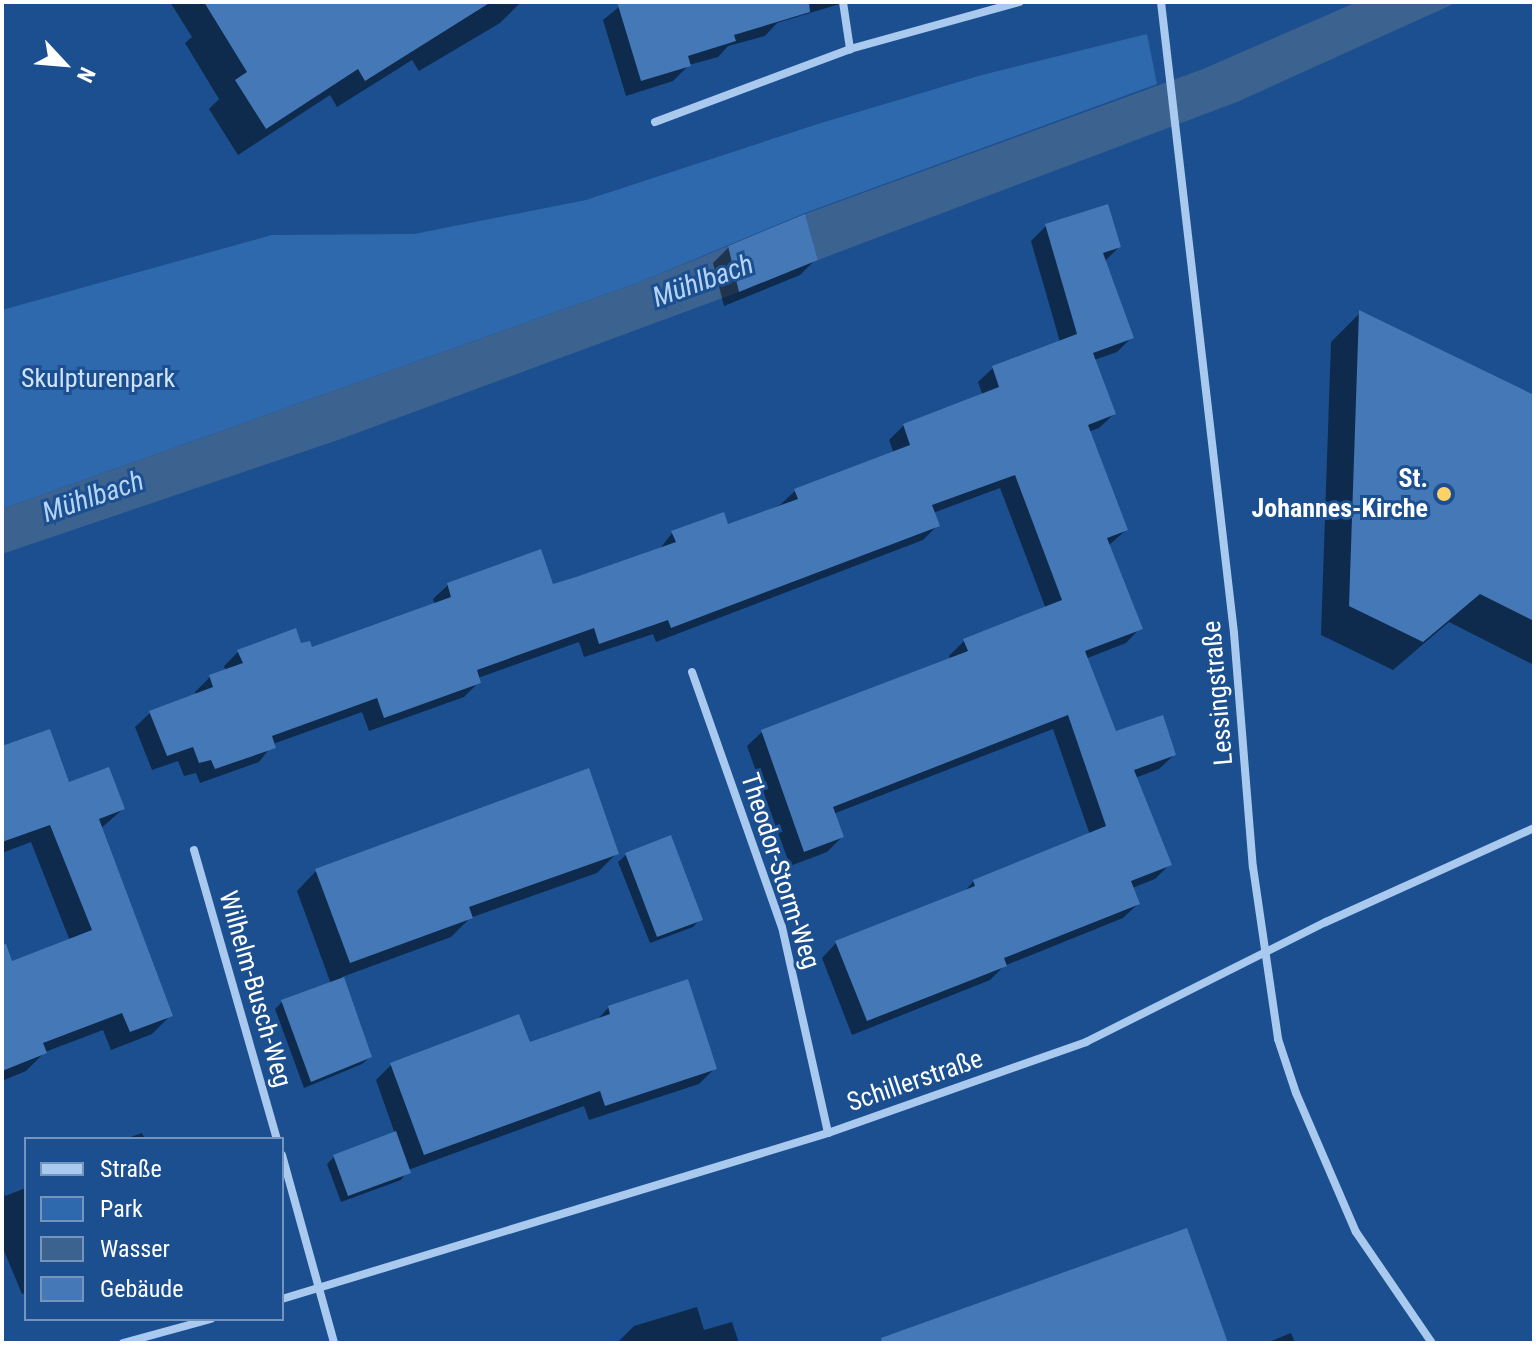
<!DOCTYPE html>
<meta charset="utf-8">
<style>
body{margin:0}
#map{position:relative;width:1536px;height:1345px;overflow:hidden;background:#1b4f8f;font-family:"Roboto Condensed",sans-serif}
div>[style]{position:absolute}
.green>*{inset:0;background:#2e69ad}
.water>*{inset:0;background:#3c6290}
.shadow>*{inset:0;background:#0007}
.building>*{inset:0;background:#4478b7}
.street>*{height:8px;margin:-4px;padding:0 4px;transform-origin:4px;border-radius:4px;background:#a9c9ee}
.dots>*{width:22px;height:22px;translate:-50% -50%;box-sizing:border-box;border:4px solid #1b4f8f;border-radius:50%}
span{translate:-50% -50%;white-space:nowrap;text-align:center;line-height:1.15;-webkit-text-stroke:6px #1b4f8f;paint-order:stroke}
.park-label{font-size:26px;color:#cfe3fa}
.poi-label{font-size:26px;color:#fff;font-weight:700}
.right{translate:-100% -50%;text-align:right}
.street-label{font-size:26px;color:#fff}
.water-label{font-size:28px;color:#b5d3f5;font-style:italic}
.frame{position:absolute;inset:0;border:4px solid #fff;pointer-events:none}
.legend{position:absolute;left:24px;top:1137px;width:260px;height:184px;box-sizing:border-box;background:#1b4f8f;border:2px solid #7695bc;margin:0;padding:10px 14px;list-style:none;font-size:24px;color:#fff}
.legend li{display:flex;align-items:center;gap:16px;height:40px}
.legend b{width:40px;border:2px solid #7695bc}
.north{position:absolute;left:24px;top:24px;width:80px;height:80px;-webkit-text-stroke:6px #1b4f8f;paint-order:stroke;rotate:116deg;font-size:22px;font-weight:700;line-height:32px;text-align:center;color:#fff}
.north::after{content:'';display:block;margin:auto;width:28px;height:36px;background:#fff;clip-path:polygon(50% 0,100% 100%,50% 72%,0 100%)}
</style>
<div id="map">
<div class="green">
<i style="clip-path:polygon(1147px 34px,1157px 84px,805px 213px,640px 282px,2px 509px,2px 310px,272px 235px,414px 234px,586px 200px,821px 123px,982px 75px)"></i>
</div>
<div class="water">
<i style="clip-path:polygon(1357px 2px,1458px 2px,1237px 102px,818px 260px,805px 214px,1203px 69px)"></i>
<i style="clip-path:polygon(728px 246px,739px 292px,338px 440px,2px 554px,2px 509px,640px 282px)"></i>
</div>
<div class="shadow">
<i style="clip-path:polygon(170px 2px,521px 2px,500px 23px,419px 71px,412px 60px,337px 107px,330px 95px,238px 155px,209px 109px,219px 99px,185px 43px,192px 37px)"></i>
<i style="clip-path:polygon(625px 2px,846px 2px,777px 23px,765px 36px,728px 46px,718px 57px,689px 65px,673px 81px,626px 96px,603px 20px)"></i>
<i style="clip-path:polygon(1046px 226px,1119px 247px,1104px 262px,1132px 337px,1117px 352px,1094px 360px,1114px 414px,1099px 428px,1088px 432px,1126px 530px,1108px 546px,1140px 628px,1126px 643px,1085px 659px,1115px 734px,1174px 755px,1159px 769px,1135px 778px,1170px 864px,1155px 879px,1132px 888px,1138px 904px,1123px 918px,1004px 966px,990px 980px,852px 1035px,822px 958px,836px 943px,962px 894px,974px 881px,1090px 835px,1053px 729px,833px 814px,842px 837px,827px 852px,790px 866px,747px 746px,762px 732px,951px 660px,949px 656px,964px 641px,1046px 609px,1000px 488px,933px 513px,938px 525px,923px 540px,656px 642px,653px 634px,584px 657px,579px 642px,478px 678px,479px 682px,464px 697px,369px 731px,362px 712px,273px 744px,259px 762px,200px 783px,196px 773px,184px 776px,178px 761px,152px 770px,135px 727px,150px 713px,196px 696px,195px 692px,210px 677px,226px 671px,224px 666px,238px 652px,300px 646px,311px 650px,435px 605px,433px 599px,448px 585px,552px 587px,659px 550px,672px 533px,727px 527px,780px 505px,795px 491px,894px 454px,889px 440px,904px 425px,983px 396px,978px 382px,993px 368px,1060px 342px,1031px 241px)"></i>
<i style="clip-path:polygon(729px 247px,816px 259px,800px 275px,724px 306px,713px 263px)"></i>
<i style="clip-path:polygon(1360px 313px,1534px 397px,1534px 665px,1449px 622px,1393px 670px,1321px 635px,1331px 342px)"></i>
<i style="clip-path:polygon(2px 748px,67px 785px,123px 809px,100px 829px,171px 1015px,152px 1034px,111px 1050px,103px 1030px,45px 1052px,26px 1071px,2px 1081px,2px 967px,70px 941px,31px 842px,2px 853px)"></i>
<i style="clip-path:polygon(617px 853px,597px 873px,470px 918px,451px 937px,342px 977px,370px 1057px,362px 1064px,304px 1088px,275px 1009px,282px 1002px,331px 984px,297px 891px,316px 871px)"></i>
<i style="clip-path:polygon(626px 855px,700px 919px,693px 927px,650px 943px,618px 862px)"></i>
<i style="clip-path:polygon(609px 1007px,714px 1069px,699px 1084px,589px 1120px,584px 1106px,408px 1170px,401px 1180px,341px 1202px,327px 1164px,334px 1157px,395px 1134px,376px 1080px,392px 1064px,528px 1044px,595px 1022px)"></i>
<i style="clip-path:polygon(142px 1133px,145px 1139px,125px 1139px)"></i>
<i style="clip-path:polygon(2px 1188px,5px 1196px,26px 1188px,26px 1293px,22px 1294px,2px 1246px)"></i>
<i style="clip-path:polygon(697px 1307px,704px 1330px,732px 1322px,739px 1343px,617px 1343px,634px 1326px)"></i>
<i style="clip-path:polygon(1291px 1333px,1295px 1343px,1266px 1343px)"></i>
</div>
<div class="building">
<i style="clip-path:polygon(204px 2px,491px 2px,365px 81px,358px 69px,266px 129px,235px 80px,247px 72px)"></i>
<i style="clip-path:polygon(617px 2px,809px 2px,810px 12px,734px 35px,736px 41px,688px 56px,691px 66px,641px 81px)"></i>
<i style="clip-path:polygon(1108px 204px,1121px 247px,1103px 253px,1134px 338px,1093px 353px,1116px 414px,1088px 425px,1128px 530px,1107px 538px,1143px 629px,1085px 651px,1116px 731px,1163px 715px,1176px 755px,1134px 770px,1172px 865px,1131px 881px,1140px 904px,1004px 958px,1007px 966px,867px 1021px,835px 941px,975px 886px,973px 880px,1106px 826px,1068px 715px,833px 807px,844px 837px,804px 852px,761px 730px,968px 651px,963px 639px,1062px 600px,1015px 475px,932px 505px,940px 526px,671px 628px,668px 620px,599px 644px,594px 628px,477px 670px,481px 683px,384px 718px,377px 698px,272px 736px,276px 748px,215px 769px,211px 760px,199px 763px,193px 747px,167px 756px,149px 711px,213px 687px,209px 675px,243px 663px,237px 650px,296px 628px,301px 643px,310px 641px,312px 647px,451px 597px,447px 583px,541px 549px,553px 584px,576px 577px,676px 542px,671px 531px,724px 512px,728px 524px,798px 499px,794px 489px,910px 445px,903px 424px,999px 387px,992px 366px,1077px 334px,1045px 224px)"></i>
<i style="clip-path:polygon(805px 214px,818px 260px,739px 292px,728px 246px)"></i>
<i style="clip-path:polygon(1359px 310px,1534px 395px,1534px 621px,1480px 594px,1423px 642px,1349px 606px)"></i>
<i style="clip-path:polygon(50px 729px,69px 782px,109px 767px,125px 809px,99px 819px,173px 1016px,130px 1032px,122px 1013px,43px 1043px,47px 1053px,2px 1071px,2px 945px,6px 944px,12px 961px,92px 930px,50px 825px,2px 842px,2px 746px)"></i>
<i style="clip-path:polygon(589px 768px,619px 854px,469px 907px,473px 918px,350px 963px,315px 869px)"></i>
<i style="clip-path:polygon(671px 835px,703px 920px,657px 937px,625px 853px)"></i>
<i style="clip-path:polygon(344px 977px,372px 1057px,311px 1082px,281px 1000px)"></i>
<i style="clip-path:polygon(688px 979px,717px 1069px,605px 1106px,600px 1091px,424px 1155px,390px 1063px,519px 1014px,530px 1042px,610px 1014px,608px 1006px)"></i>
<i style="clip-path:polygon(396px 1131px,411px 1173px,348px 1196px,333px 1155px)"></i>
<i style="clip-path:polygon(1187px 1228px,1228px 1343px,882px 1343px,881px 1338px)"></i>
</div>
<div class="street">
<i style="left:843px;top:2px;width:48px;rotate:81.5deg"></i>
<i style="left:850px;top:49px;width:176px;rotate:-15.5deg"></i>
<i style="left:1161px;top:2px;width:635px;rotate:83.4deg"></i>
<i style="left:1234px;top:633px;width:235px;rotate:85.4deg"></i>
<i style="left:1253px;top:867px;width:174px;rotate:81.7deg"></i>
<i style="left:1278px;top:1039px;width:57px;rotate:71.6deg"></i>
<i style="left:1296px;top:1093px;width:151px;rotate:66.7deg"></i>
<i style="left:1356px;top:1232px;width:135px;rotate:55.6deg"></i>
<i style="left:655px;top:122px;width:208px;rotate:-20.5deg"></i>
<i style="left:692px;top:672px;width:270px;rotate:70.6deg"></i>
<i style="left:782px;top:927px;width:211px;rotate:77.4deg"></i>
<i style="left:194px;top:850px;width:301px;rotate:74deg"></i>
<i style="left:282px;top:1155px;width:195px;rotate:74.5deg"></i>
<i style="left:282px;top:1299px;width:571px;rotate:-16.91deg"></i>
<i style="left:828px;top:1133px;width:274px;rotate:-19.4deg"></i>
<i style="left:1086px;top:1042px;width:268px;rotate:-26.6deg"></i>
<i style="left:1326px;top:922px;width:228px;rotate:-24.3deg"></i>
<i style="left:123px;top:1343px;width:91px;rotate:-15.3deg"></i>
</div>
<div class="dots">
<i style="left:1444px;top:494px;background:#ffd166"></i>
</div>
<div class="park-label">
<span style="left:98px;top:379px">Skulpturenpark</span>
</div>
<div class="poi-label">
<span class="right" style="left:1428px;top:494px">St.<br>Johannes-Kirche</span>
</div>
<div class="street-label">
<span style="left:1218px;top:693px;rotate:-95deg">Lessingstraße</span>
<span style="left:780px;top:871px;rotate:72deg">Theodor-Storm-Weg</span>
<span style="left:255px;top:989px;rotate:74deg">Wilhelm-Busch-Weg</span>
<span style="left:915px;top:1081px;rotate:-19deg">Schillerstraße</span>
</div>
<div class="water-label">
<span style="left:703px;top:281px;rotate:-20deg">Mühlbach</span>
<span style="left:93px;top:497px;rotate:-19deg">Mühlbach</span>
</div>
<div class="frame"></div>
<ul class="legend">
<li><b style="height:10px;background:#a9c9ee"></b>Straße</li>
<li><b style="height:22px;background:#2e69ad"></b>Park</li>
<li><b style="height:22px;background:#3c6290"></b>Wasser</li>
<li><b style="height:22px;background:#4478b7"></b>Gebäude</li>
</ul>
<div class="north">N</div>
</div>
